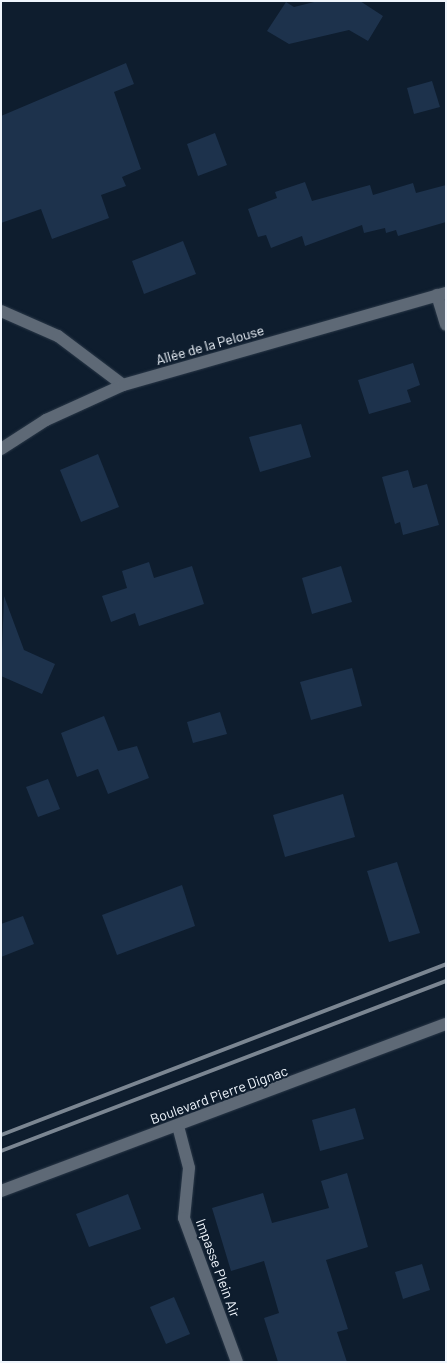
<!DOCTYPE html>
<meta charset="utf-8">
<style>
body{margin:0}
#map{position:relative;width:447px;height:1363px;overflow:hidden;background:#0e1d2e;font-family:Barlow,sans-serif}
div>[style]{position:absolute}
.building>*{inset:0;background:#1d324c}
.roads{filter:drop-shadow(0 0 1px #293747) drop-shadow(0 0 1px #293747)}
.minor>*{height:12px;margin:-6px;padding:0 6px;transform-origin:6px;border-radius:6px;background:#5e6976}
.rail>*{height:4px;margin:-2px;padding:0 2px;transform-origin:2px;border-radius:2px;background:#7b8692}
span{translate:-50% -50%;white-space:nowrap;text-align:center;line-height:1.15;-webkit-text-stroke:4px #0e1d2e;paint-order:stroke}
.street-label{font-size:14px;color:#eff5fc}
.frame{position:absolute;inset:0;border:2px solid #eff5fc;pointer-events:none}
</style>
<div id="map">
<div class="building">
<i style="clip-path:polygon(318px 1px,360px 1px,383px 16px,368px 41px,349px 30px,289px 44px,267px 31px,286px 2px,294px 7px)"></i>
<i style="clip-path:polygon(126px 63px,134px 84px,114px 92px,141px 169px,122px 177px,126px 186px,101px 195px,109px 218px,52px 239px,41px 209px,1px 223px,1px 116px)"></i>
<i style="clip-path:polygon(432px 81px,440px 107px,414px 114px,407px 88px)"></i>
<i style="clip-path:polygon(215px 133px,227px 165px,198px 176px,187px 144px)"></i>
<i style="clip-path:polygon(305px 182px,312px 201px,370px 185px,373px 195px,413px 183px,416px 193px,446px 185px,446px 222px,398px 236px,396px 230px,386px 233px,385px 228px,364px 233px,362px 225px,305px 246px,302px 236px,271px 248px,266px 235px,258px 237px,248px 209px,277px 198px,275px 192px)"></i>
<i style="clip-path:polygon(183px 241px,196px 274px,144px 294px,132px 261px)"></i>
<i style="clip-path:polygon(413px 363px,420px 385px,407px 390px,411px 402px,369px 414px,358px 380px)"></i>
<i style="clip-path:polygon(301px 424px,311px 457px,260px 472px,249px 437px)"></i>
<i style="clip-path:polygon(98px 454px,119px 507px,81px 522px,60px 470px)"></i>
<i style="clip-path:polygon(408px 470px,413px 488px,427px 484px,439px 525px,403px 535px,400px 522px,395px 524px,382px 477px)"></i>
<i style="clip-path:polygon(149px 562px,154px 578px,192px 566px,204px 604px,139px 626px,135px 613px,111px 622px,102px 596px,127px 588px,122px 571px)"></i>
<i style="clip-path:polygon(341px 566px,352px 602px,312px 614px,302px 578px)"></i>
<i style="clip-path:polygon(4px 596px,24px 650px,55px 664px,42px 694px,1px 676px)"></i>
<i style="clip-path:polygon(352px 668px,362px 706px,311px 720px,300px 682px)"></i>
<i style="clip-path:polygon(220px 712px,227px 734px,193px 743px,187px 722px)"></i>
<i style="clip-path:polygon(104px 716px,118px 751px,137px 746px,149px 778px,108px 794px,98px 769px,77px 777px,61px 733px)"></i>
<i style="clip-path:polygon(48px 779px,60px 809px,38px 817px,26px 787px)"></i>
<i style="clip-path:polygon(343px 794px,355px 837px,285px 857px,273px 815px)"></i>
<i style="clip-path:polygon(397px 862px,420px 933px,389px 942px,367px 871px)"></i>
<i style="clip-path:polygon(182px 885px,195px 926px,117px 955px,102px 915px)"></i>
<i style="clip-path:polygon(23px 916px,34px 944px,1px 957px,1px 924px)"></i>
<i style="clip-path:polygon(355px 1108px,364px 1139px,320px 1151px,312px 1120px)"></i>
<i style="clip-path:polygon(347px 1173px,368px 1247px,326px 1260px,348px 1329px,337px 1332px,347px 1362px,278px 1362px,264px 1318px,279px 1313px,264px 1261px,231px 1271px,212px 1208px,263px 1193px,272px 1223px,329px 1208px,321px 1181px)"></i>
<i style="clip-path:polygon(128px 1194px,141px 1229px,89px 1247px,76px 1214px)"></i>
<i style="clip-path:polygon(422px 1264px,430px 1290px,403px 1299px,395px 1272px)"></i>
<i style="clip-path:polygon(174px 1297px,190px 1334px,166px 1344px,150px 1307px)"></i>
</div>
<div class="roads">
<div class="minor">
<i style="left:437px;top:295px;width:31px;rotate:73deg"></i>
<i style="left:1px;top:311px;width:62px;rotate:23.7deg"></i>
<i style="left:58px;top:336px;width:81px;rotate:37deg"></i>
<i style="left:1px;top:449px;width:54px;rotate:-32.8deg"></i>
<i style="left:46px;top:420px;width:85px;rotate:-24.4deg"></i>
<i style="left:123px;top:385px;width:336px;rotate:-15.9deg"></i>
<i style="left:178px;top:1126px;width:43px;rotate:75.3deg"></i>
<i style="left:189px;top:1168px;width:50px;rotate:95.7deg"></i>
<i style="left:184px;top:1218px;width:153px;rotate:69.8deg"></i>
<i style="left:1px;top:1191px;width:475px;rotate:-20.6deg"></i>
</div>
</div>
<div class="rail">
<i style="left:1px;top:1135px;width:477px;rotate:-21deg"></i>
<i style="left:1px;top:1151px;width:476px;rotate:-20.9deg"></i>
</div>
<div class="street-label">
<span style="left:210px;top:345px;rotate:-16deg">Allée de la Pelouse</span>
<span style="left:219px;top:1095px;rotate:-20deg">Boulevard Pierre Dignac</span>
<span style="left:218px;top:1268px;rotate:70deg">Impasse Plein Air</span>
</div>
<div class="frame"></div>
</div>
